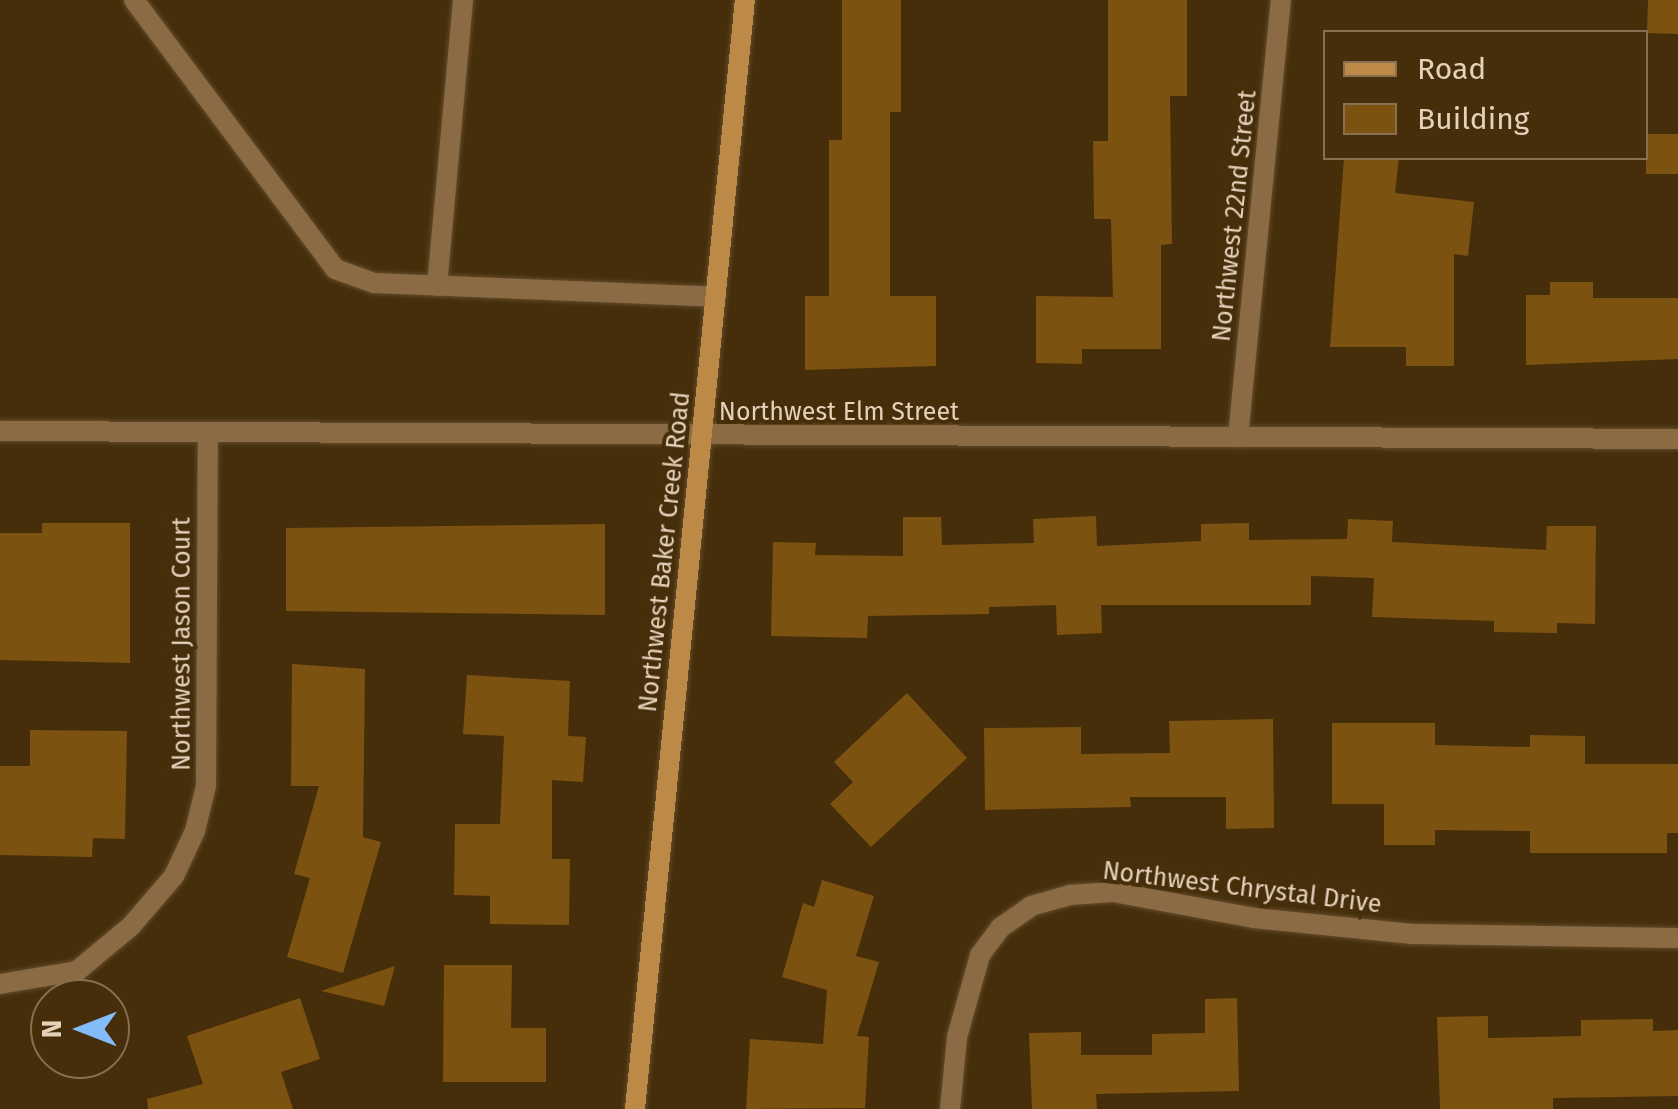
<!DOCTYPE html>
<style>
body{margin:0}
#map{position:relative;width:1678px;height:1109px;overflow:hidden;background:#462e0b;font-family:"Fira Sans",sans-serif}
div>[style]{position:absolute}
.building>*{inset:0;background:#7c5211}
.roads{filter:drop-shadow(0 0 2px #634c2b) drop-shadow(0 0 2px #634c2b)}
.service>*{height:20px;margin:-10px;padding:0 10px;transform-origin:10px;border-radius:10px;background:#8b6b43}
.minor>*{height:20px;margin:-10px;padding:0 10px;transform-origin:10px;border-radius:10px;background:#8b6b43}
.secondary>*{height:20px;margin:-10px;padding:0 10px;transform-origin:10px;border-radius:10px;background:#bc8946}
span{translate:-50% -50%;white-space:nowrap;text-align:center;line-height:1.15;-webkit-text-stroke:8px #462e0b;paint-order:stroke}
.street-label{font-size:25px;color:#e5d2bb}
.legend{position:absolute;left:1323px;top:30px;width:325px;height:130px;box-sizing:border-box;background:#462e0b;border:2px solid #867051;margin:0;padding:12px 18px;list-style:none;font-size:30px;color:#e5d2bb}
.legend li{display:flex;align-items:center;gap:20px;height:50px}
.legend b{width:50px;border:2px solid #867051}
.north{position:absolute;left:30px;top:979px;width:100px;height:100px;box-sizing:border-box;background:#462e0b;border:2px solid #867051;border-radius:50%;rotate:270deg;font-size:28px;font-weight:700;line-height:40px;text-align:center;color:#e5d2bb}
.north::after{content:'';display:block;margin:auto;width:35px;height:45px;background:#84bcfb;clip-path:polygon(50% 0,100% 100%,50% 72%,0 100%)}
</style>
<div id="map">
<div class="building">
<i style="clip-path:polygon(842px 0,901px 0,901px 112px,890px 112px,890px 296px,936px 296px,936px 366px,805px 370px,805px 296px,829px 296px,829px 140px,842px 140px)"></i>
<i style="clip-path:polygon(1108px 0,1187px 0,1187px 96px,1170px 96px,1172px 244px,1161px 245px,1161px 349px,1082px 349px,1082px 364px,1036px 363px,1036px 296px,1113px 297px,1111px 219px,1094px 219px,1093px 141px,1108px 141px)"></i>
<i style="clip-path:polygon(1648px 0,1678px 0,1678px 34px,1647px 33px)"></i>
<i style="clip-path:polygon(1646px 134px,1678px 134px,1678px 174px,1646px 174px)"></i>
<i style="clip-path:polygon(1344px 158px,1399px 158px,1395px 193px,1474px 202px,1468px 256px,1454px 254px,1454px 366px,1406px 366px,1406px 347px,1330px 347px)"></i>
<i style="clip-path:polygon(1550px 282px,1593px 282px,1593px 298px,1678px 298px,1678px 359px,1526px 365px,1526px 295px,1550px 295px)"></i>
<i style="clip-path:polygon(1096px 516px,1097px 546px,1201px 541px,1201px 524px,1249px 523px,1249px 540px,1347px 539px,1348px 519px,1393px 521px,1392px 542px,1546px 550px,1547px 526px,1596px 526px,1595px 624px,1557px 623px,1557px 633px,1494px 632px,1494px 621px,1372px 617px,1374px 578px,1311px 576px,1311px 605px,1101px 605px,1102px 633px,1057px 635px,1056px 605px,989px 607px,989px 614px,868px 616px,867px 638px,771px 636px,773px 542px,816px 543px,815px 555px,903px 556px,903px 517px,941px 517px,942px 545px,1034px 543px,1033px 519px)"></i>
<i style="clip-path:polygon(42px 523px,130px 523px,130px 663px,0 660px,0 533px,42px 533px)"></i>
<i style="clip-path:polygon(605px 524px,605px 615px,286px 611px,286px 528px)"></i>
<i style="clip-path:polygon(292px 664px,365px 669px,363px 837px,381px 842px,343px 973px,287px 957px,310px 878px,294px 874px,319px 786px,291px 786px)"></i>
<i style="clip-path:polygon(467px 675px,570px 681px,568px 736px,586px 737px,583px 782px,552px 780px,552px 859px,570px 859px,569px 925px,490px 924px,490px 896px,454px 895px,455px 824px,500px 824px,504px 736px,463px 734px)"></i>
<i style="clip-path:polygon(907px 693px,967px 758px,871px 847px,830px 804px,853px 782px,834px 762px)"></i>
<i style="clip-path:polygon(1273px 719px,1274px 828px,1226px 829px,1226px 797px,1130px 797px,1131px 807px,985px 810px,984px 728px,1081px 727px,1081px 754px,1170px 753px,1169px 721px)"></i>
<i style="clip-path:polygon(1332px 723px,1435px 723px,1435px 745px,1530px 747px,1530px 735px,1585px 736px,1585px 764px,1678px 764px,1678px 833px,1667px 833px,1667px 853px,1530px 853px,1530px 831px,1435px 830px,1435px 845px,1384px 845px,1384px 804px,1332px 804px)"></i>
<i style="clip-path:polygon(30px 730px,127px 731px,125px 839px,93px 838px,92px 857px,0 855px,0 766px,30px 766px)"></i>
<i style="clip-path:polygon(822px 880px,874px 896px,856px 956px,879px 962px,857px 1036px,869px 1037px,865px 1108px,746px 1109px,750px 1039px,823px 1044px,827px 990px,782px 977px,803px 903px,814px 907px)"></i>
<i style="clip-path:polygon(444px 965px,512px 965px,511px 1028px,546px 1028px,546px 1082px,443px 1082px)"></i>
<i style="clip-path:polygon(395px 966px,384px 1006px,321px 991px)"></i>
<i style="clip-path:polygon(300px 998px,320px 1059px,281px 1072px,293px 1109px,148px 1109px,147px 1099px,203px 1084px,187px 1036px)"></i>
<i style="clip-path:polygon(1237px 998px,1239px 1091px,1096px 1094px,1097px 1109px,1032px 1109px,1029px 1033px,1081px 1032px,1081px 1055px,1152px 1055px,1152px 1034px,1205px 1033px,1205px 999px)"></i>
<i style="clip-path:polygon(1488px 1016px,1488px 1038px,1581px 1036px,1581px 1020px,1653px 1019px,1653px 1031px,1678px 1030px,1678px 1096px,1553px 1098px,1553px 1109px,1440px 1109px,1437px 1017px)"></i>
</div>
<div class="roads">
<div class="service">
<i style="left:134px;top:0;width:336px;rotate:53.2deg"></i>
<i style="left:335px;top:269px;width:41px;rotate:19.7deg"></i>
<i style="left:374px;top:283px;width:342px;rotate:2.3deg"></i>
<i style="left:437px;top:286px;width:287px;rotate:-84.8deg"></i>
</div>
<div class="minor">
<i style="left:0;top:431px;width:1678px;rotate:0.27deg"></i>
<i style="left:1238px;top:437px;width:439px;rotate:-84.4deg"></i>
<i style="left:0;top:984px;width:78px;rotate:-9.6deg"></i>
<i style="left:77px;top:971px;width:70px;rotate:-39.8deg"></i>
<i style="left:131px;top:926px;width:66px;rotate:-49.3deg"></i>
<i style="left:174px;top:876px;width:50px;rotate:-65deg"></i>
<i style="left:195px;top:831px;width:46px;rotate:-76.3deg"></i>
<i style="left:206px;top:786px;width:354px;rotate:-89.7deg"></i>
<i style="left:950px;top:1109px;width:72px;rotate:-84.4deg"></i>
<i style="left:957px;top:1037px;width:85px;rotate:-74.3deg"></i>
<i style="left:980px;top:955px;width:34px;rotate:-53deg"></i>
<i style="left:1000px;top:928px;width:38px;rotate:-35deg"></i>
<i style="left:1031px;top:906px;width:41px;rotate:-15.8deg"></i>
<i style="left:1070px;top:895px;width:43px;rotate:-4deg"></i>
<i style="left:1113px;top:892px;width:143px;rotate:10.4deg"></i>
<i style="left:1254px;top:918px;width:159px;rotate:5.8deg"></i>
<i style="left:1412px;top:934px;width:266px;rotate:0.9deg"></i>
</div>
<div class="secondary">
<i style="left:635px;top:1109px;width:1114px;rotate:-84.34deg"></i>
</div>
</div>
<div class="street-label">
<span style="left:1235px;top:216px;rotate:-84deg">Northwest 22nd Street</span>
<span style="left:839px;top:412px">Northwest Elm Street</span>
<span style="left:665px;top:552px;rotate:-84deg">Northwest Baker Creek Road</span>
<span style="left:182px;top:644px;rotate:-90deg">Northwest Jason Court</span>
<span style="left:1242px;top:888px;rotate:7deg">Northwest Chrystal Drive</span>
</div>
<ul class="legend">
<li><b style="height:12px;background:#bc8946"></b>Road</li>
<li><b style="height:28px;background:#7c5211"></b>Building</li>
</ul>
<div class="north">N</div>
</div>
